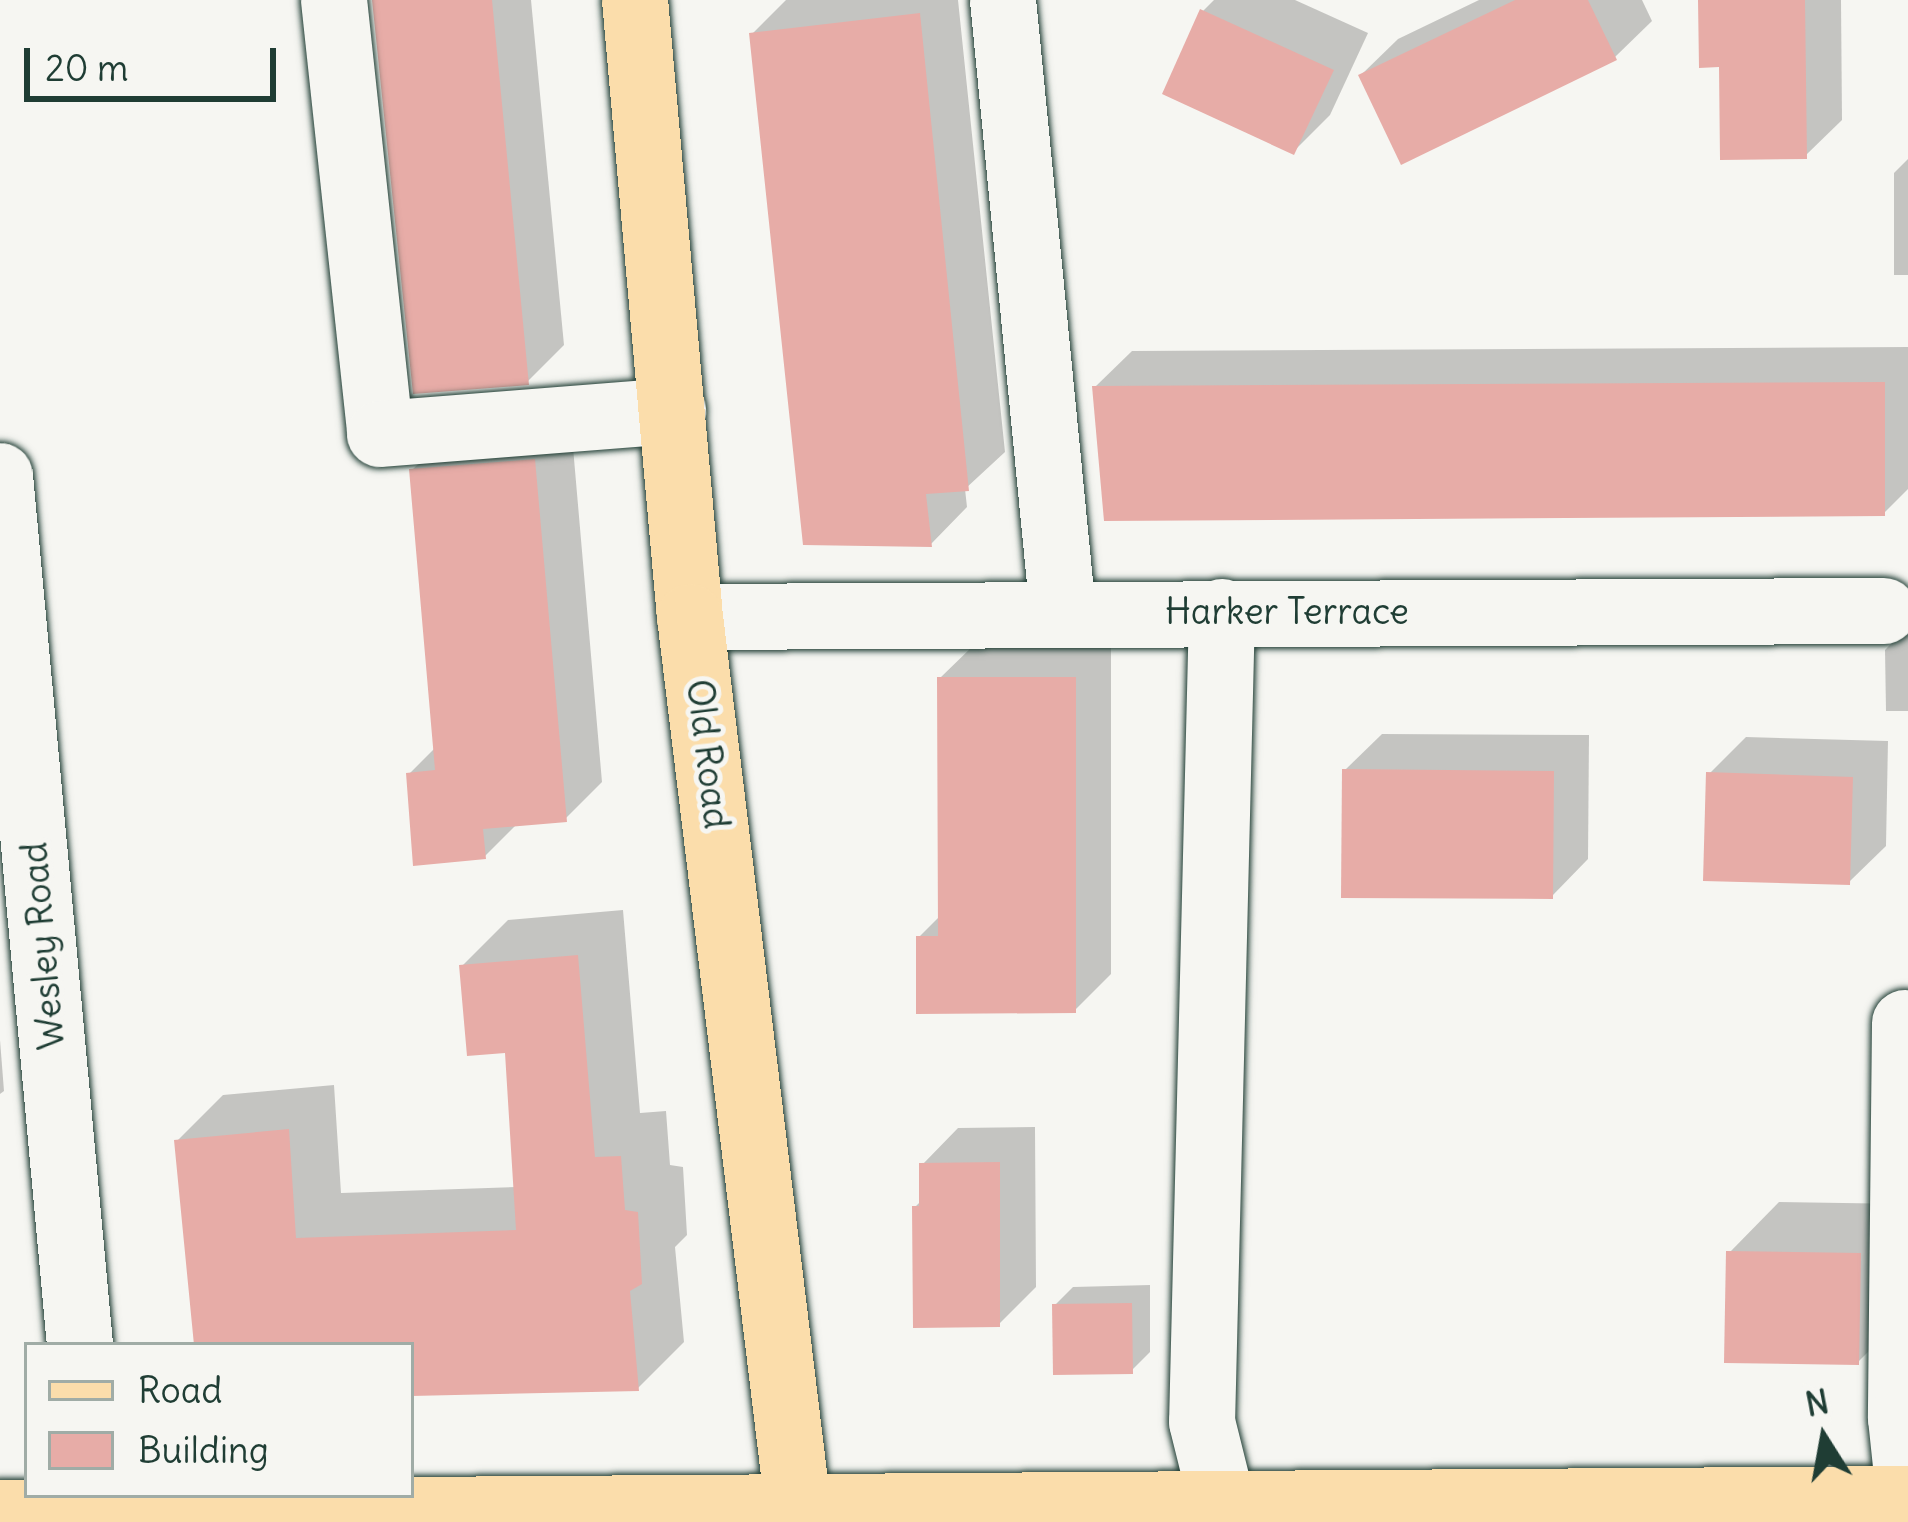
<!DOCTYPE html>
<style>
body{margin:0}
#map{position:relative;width:1908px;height:1522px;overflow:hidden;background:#f6f6f2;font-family:Delius,sans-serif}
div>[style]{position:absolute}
.shadow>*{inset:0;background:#0003}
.building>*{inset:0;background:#e7aca7}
.roads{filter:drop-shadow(0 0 3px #1f3d34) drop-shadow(0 0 3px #1f3d34)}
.minor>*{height:66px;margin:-33px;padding:0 33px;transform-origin:33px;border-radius:33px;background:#f6f6f2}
.major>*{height:66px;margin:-33px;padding:0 33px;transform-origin:33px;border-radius:33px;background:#fbddab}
span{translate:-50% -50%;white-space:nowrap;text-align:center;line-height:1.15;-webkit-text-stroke:10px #f6f6f2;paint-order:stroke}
.street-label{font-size:36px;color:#1f3d34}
.legend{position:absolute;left:24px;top:1342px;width:390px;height:156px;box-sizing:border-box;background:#f6f6f2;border:3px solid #a0aca6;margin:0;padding:15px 21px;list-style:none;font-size:36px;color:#1f3d34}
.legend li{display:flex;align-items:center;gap:24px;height:60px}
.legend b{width:60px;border:3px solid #a0aca6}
.north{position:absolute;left:1764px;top:1378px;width:120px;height:120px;-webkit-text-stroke:9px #f6f6f2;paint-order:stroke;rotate:349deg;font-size:33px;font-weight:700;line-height:48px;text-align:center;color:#1f3d34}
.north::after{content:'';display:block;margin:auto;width:42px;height:54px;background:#1f3d34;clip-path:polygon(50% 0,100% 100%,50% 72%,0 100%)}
.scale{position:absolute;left:24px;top:48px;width:252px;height:54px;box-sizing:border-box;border:6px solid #1f3d34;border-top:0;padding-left:15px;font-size:36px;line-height:42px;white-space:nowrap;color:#1f3d34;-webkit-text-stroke:9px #f6f6f2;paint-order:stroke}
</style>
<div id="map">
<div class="shadow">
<i style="clip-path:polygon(376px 0,531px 0,564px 345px,527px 382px)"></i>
<i style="clip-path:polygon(786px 0,958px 0,1005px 452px,965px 489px,967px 507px,931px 544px,752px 34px)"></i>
<i style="clip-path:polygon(1214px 0,1295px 0,1368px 33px,1330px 115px,1294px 151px,1203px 11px)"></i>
<i style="clip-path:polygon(1479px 0,1642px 0,1652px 21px,1615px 57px,1361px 75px,1398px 39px)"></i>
<i style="clip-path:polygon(1701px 0,1841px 0,1842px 120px,1805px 156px,1722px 63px)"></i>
<i style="clip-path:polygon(1908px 159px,1908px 275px,1894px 275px,1894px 173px)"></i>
<i style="clip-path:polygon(1908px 347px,1908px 489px,1884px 513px,1095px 387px,1132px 351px)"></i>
<i style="clip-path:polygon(571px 424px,602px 782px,565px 819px,518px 823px,485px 856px,409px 774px,436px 747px,412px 470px,449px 434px)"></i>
<i style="clip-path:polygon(1908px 626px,1908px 711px,1886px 711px,1885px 650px)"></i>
<i style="clip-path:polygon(977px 642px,1111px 642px,1111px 974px,1075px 1010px,919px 937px,941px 915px,940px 678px)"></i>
<i style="clip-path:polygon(1382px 734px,1589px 735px,1588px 859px,1552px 896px,1345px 770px)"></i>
<i style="clip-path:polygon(1746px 737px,1888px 741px,1886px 846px,1849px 882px,1709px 774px)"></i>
<i style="clip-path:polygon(623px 910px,640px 1113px,666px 1111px,670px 1165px,683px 1167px,687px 1235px,675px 1247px,684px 1342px,638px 1388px,411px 1393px,411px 1345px,197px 1345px,177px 1141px,223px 1095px,334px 1085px,341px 1193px,516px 1187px,508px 1050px,462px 966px,508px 920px)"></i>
<i style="clip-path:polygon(0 1040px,4px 1091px,0 1094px)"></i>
<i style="clip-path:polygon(1035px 1127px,1036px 1287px,999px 1324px,915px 1207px,922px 1200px,922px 1165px,958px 1128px)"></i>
<i style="clip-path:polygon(1779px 1202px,1908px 1204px,1908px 1312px,1858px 1362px,1729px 1253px)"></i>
<i style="clip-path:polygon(1150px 1285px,1150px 1352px,1131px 1371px,1055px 1305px,1073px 1287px)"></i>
</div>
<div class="building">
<i style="clip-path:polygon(372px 0,492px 0,529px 385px,413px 394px)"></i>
<i style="clip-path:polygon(1515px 0,1588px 0,1617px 60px,1401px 165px,1358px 75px)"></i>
<i style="clip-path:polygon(1698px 0,1805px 0,1807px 159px,1720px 160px,1719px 67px,1699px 68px)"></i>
<i style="clip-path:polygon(1200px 9px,1334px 70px,1294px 155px,1162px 94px)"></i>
<i style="clip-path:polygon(920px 13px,969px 491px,926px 494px,932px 547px,803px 545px,749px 33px)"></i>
<i style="clip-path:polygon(1885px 382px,1885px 516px,1104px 521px,1092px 386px)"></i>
<i style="clip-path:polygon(535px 459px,567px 822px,483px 829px,486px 859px,413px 866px,406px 773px,435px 770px,409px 469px)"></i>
<i style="clip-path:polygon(937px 677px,1076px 677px,1076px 1013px,916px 1014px,916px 936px,938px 936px)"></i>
<i style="clip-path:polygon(1342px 769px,1554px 771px,1553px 899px,1341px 898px)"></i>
<i style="clip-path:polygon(1706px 772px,1853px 777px,1850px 885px,1703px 881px)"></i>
<i style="clip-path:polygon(578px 955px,595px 1157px,621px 1156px,625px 1210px,638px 1212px,642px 1284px,630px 1291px,639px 1391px,411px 1396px,411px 1345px,194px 1345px,174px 1140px,289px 1129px,296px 1238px,516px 1230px,505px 1053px,467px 1056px,459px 965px)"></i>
<i style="clip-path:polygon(1000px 1162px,1000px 1327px,913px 1328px,912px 1206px,919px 1206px,919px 1163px)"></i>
<i style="clip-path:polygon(1726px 1251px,1861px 1253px,1859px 1365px,1724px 1363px)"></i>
<i style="clip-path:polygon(1132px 1303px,1133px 1374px,1053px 1375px,1052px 1304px)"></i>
</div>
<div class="roads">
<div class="minor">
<i style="left:334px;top:0;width:436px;rotate:83.9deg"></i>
<i style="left:380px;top:434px;width:294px;rotate:-4.5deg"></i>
<i style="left:1003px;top:0;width:616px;rotate:84.41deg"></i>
<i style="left:0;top:476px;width:873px;rotate:84.74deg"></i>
<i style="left:1222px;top:612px;width:810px;rotate:91.41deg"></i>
<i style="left:1202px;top:1422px;width:103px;rotate:76deg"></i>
<i style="left:690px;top:617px;width:1194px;rotate:-0.29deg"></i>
<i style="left:1905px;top:1023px;width:395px;rotate:90.6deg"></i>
<i style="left:1901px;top:1418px;width:67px;rotate:84deg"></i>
</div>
<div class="major">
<i style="left:635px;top:0;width:619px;rotate:84.91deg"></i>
<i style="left:690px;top:617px;width:897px;rotate:83.08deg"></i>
<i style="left:0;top:1513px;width:1908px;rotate:-0.42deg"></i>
</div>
</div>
<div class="street-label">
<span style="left:1287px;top:612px">Harker Terrace</span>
<span style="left:708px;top:754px;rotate:83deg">Old Road</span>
<span style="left:43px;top:946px;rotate:-95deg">Wesley Road</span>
</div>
<ul class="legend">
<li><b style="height:15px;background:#fbddab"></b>Road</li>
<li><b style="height:33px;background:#e7aca7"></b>Building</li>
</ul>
<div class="north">N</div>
<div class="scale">20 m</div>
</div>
